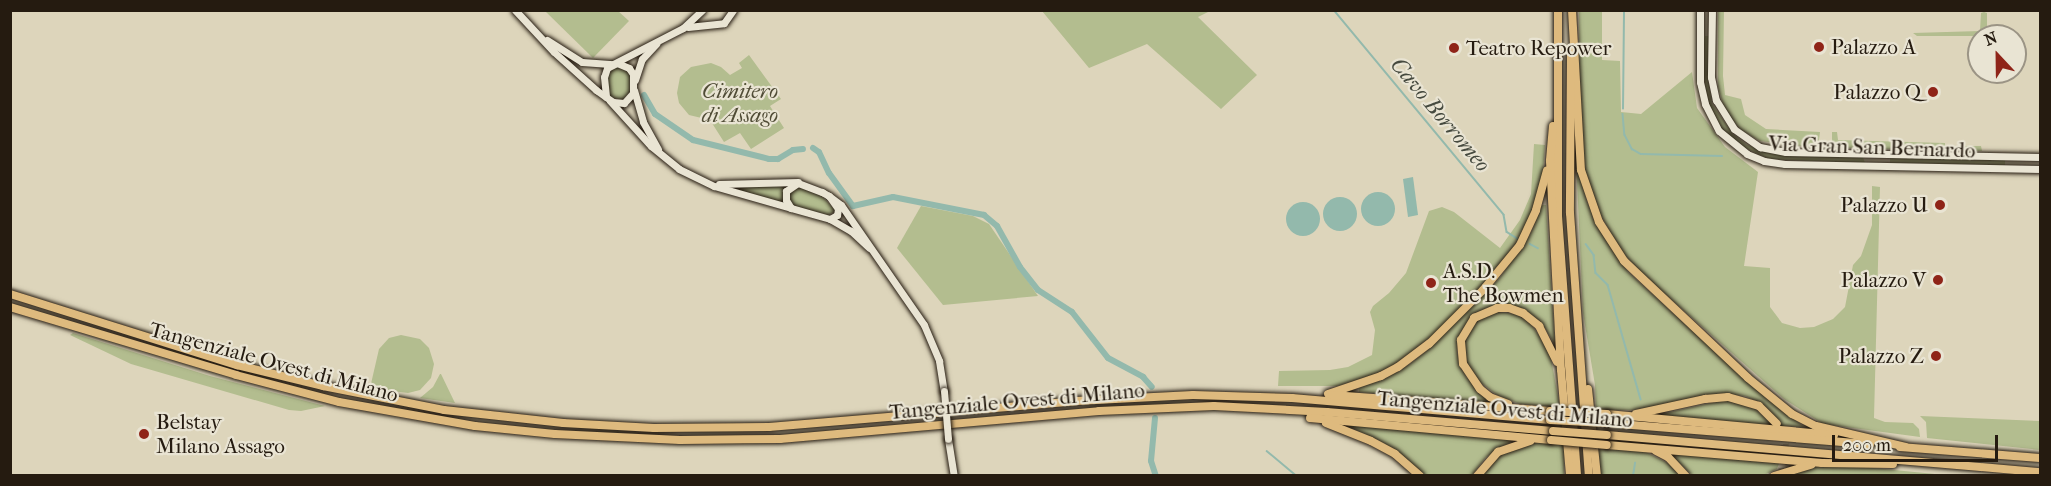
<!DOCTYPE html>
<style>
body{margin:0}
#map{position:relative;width:2051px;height:486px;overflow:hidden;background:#ddd5bb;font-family:"IM FELL French Canon",serif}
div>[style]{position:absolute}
.green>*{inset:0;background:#b3bd8f}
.water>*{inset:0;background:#93b9ac}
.round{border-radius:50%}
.stream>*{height:1.5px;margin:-0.75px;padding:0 0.75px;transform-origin:0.75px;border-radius:0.75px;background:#93b9ac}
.canal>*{height:6px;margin:-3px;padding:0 3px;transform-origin:3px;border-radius:3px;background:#93b9ac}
.highway-tunnel>*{height:8px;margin-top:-4px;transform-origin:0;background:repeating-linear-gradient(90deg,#b8b099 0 8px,transparent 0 12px)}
.roads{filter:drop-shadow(0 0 2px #251b10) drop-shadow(0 0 2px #251b10)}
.secondary>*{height:7px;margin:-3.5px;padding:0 3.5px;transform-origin:3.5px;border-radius:3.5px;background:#e9e4d3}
.highway>*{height:8px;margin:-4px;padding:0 4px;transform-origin:4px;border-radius:4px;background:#deba7e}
.bridges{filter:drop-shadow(0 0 2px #251b10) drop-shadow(0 0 2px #251b10)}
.secondary-bridge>*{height:7px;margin:-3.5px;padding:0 3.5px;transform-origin:3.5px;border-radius:3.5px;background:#e9e4d3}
.highway-bridge>*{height:8px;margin:-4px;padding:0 4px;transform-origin:4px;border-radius:4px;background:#deba7e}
.dots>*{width:16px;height:16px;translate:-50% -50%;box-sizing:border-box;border:3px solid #e9e4d3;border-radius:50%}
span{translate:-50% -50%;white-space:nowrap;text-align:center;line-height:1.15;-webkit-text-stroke:4.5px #e9e4d3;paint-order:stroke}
.poi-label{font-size:21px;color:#251b10}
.left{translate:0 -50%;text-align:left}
.right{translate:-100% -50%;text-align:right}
.park-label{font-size:21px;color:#504c36;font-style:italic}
.street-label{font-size:21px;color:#251b10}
.water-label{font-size:22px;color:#464a3f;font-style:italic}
.frame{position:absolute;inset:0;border:12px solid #251b10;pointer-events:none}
.north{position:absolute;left:1967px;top:24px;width:60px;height:60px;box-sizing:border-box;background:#e9e4d3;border:2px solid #9b9485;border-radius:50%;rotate:338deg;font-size:16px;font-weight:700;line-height:24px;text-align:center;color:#251b10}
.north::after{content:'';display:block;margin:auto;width:21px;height:27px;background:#8f2418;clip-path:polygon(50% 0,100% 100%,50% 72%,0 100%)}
.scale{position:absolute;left:1832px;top:435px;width:166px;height:27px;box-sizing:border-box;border:3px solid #251b10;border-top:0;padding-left:8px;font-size:18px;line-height:21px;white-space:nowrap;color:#251b10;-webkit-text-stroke:4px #e9e4d3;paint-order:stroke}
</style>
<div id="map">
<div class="green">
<i style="clip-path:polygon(545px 11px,618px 11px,629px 21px,593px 58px)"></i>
<i style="clip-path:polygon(1042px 11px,1210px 11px,1198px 17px,1257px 75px,1221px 109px,1147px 44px,1089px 68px)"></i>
<i style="clip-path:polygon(1579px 11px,1602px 11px,1602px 60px,1620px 61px,1621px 112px,1641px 114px,1692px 72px,1697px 108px,1725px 147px,1758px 172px,1744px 266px,1770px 268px,1770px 307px,1782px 323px,1800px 328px,1814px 327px,1833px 319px,1845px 307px,1853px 265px,1861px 256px,1872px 225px,1872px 186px,1880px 187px,1874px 418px,1885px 422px,1913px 423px,1919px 429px,1920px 437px,1823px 424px,1784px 399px,1638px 270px,1621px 250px,1599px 212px,1585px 172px,1580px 141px)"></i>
<i style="clip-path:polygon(1718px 11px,1724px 11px,1723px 76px,1725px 95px,1741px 99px,1745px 115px,1766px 129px,1820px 132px,1818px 148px,1760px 141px,1741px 130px,1730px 117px,1723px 104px,1718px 87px)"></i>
<i style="clip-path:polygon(1984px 12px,1987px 13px,1987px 34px,1985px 36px,1917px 36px,1913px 33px,1980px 31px,1981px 13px)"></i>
<i style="clip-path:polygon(1705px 36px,1709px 36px,1708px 79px,1712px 104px,1733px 134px,1747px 145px,1784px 155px,1863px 157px,1865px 163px,1769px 159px,1741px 146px,1723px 131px,1708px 106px,1702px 62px)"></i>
<i style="clip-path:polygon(749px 55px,781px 99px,770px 106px,784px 128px,751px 149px,740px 133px,724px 142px,710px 120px,689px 115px,679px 103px,677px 93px,680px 77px,691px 67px,711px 63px,721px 67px,730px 75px,742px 68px,739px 63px)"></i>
<i style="clip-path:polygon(616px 67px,622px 67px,630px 73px,631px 91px,622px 100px,610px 97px,607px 92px,608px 72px)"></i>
<i style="clip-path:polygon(1832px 132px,1837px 132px,1838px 140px,1945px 143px,1945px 146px,1981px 146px,1982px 151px,1832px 148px)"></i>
<i style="clip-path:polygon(1534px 144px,1545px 145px,1543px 173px,1529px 220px,1515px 245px,1486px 282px,1433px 335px,1393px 367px,1365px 378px,1337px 386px,1278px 386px,1279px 371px,1330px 370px,1348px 367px,1372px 355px,1375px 330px,1370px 312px,1373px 306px,1389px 293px,1406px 273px,1429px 211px,1442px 207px,1454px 212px,1500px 248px,1520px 220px,1531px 194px)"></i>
<i style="clip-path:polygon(1576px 158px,1587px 202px,1598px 226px,1628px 272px,1735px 370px,1804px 427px,1781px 426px,1768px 409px,1759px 402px,1745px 396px,1727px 394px,1634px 410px,1596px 410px,1595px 385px,1583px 313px)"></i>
<i style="clip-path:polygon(1890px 158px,2005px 160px,2005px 165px,1890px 163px)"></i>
<i style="clip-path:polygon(787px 184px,784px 203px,731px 188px,733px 187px)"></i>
<i style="clip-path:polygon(797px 186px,819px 193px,836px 211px,828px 215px,793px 206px,789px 202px,788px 191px)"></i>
<i style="clip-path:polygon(1542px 205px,1546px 205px,1555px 345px,1545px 328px,1498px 305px,1486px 308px,1467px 322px,1458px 340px,1457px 353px,1466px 377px,1492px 403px,1359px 392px,1359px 388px,1389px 376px,1410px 364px,1430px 348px,1499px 279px,1530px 235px)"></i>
<i style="clip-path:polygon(921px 206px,973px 216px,989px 224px,1038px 296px,943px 305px,897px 248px)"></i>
<i style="clip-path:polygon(1500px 312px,1515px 314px,1527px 320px,1549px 348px,1560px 407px,1520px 404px,1497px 395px,1480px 382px,1468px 367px,1464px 343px,1476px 321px,1487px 315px)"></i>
<i style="clip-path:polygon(73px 333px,210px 376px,325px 406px,301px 411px,289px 410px,131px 364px,70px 335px)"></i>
<i style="clip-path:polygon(401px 335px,420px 339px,429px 348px,434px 364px,431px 378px,420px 390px,408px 393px,370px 388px,379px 349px,389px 338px)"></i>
<i style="clip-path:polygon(440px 374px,441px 374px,455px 403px,420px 398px,433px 387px)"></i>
<i style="clip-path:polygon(1724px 400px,1753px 407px,1773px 425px,1653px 416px)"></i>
<i style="clip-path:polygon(1920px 416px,2040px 421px,2040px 450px,1927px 438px,1926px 422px)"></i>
<i style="clip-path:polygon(1351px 424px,1514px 440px,1486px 457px,1472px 475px,1425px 475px,1384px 443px,1350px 427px)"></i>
<i style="clip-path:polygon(1535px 442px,1564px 443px,1564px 475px,1480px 476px,1495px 459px,1506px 452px)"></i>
<i style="clip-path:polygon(1598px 447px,1642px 450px,1675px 467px,1682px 475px,1601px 475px)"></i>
<i style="clip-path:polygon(1668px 452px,1780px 461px,1777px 469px,1764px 475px,1692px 475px)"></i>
<i style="clip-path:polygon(1814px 466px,1853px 466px,1945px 475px,1987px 475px,1785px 476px)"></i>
</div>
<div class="water">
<i style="clip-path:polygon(1413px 177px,1418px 215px,1408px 217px,1403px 179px)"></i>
<i class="round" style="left:1361px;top:192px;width:34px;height:34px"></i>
<i class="round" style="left:1323px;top:197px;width:34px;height:34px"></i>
<i class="round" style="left:1286px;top:202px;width:34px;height:34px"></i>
</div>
<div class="stream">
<i style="left:1334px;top:10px;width:266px;rotate:50.3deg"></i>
<i style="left:1504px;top:215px;width:17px;rotate:80deg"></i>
<i style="left:1507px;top:232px;width:13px;rotate:32deg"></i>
<i style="left:1623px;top:109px;width:99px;rotate:-89.4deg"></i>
<i style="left:1623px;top:114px;width:21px;rotate:85deg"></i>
<i style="left:1625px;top:135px;width:16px;rotate:63deg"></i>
<i style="left:1632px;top:149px;width:10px;rotate:29deg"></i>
<i style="left:1641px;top:154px;width:81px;rotate:1.4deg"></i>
<i style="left:1530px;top:244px;width:9px;rotate:27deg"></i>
<i style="left:1586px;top:244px;width:14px;rotate:54deg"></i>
<i style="left:1594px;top:255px;width:18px;rotate:84deg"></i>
<i style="left:1596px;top:273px;width:17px;rotate:45deg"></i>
<i style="left:1608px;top:285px;width:119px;rotate:73.9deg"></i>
<i style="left:1267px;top:451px;width:39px;rotate:40deg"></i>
<i style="left:1633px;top:476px;width:13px;rotate:-81deg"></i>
</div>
<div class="canal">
<i style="left:644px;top:95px;width:22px;rotate:60deg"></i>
<i style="left:655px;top:114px;width:46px;rotate:34.4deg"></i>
<i style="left:693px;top:140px;width:78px;rotate:14deg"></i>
<i style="left:769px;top:159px;width:9px"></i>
<i style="left:778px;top:159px;width:17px;rotate:-31deg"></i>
<i style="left:793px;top:150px;width:10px;rotate:-6deg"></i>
<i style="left:813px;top:148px;width:7px;rotate:34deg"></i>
<i style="left:819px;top:152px;width:23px;rotate:65deg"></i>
<i style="left:829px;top:173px;width:41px;rotate:54deg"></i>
<i style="left:853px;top:206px;width:41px;rotate:-12.7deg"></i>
<i style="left:893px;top:197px;width:93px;rotate:11.2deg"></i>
<i style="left:984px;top:215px;width:17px;rotate:40deg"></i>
<i style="left:997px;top:226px;width:47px;rotate:60.7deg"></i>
<i style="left:1020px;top:267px;width:29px;rotate:52deg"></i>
<i style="left:1038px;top:290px;width:40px;rotate:32.9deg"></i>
<i style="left:1072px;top:312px;width:58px;rotate:52deg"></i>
<i style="left:1108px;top:358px;width:40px;rotate:28deg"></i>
<i style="left:1143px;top:377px;width:13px;rotate:48deg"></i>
<i style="left:1155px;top:418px;width:43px;rotate:95.3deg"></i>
<i style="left:1151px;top:461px;width:16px;rotate:72deg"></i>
</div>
<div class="highway-tunnel">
<i style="left:1781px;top:476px;width:25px;rotate:-78deg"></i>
<i style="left:1786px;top:452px;width:20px;rotate:-101deg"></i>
</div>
<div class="roads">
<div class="secondary">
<i style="left:515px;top:10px;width:57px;rotate:47.1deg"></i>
<i style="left:554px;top:52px;width:57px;rotate:42.1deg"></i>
<i style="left:596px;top:90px;width:21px;rotate:35deg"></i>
<i style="left:613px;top:102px;width:11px;rotate:5deg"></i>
<i style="left:624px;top:103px;width:13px;rotate:-48deg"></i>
<i style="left:633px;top:93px;width:19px;rotate:-90deg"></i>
<i style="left:633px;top:74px;width:7px;rotate:-124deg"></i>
<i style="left:629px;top:68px;width:13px;rotate:-157deg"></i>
<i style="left:617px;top:63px;width:11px;rotate:153deg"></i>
<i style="left:607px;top:68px;width:9px;rotate:108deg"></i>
<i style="left:604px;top:77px;width:20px;rotate:84deg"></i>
<i style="left:1700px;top:10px;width:72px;rotate:90deg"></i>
<i style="left:1700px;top:82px;width:23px;rotate:77deg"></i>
<i style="left:1705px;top:104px;width:30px;rotate:63deg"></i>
<i style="left:1719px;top:131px;width:36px;rotate:39deg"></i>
<i style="left:1747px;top:154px;width:18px;rotate:22deg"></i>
<i style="left:1764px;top:161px;width:21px;rotate:8deg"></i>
<i style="left:1785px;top:164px;width:255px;rotate:1.1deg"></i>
<i style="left:1712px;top:10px;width:67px;rotate:90.9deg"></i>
<i style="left:1711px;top:77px;width:24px;rotate:78deg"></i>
<i style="left:1716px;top:100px;width:34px;rotate:58deg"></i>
<i style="left:1734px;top:129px;width:32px;rotate:35deg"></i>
<i style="left:1760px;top:147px;width:26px;rotate:11deg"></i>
<i style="left:1786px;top:152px;width:254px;rotate:1.1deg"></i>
<i style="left:688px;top:27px;width:36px;rotate:-6deg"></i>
<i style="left:724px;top:23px;width:16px;rotate:-55deg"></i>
<i style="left:547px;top:40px;width:41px;rotate:32.2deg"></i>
<i style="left:582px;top:62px;width:31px;rotate:4deg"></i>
<i style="left:613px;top:64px;width:79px;rotate:-27.2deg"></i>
<i style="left:683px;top:28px;width:26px;rotate:-43deg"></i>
<i style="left:635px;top:80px;width:22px;rotate:-72deg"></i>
<i style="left:642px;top:59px;width:21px;rotate:-47deg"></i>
<i style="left:634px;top:90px;width:33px;rotate:74deg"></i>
<i style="left:643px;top:122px;width:31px;rotate:61deg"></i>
<i style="left:610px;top:101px;width:61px;rotate:47.7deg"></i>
<i style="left:651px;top:146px;width:36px;rotate:39deg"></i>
<i style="left:679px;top:169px;width:39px;rotate:26deg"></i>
<i style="left:714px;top:186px;width:80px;rotate:15.9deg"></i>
<i style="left:719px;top:184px;width:79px;rotate:-1.5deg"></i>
<i style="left:829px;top:196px;width:16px;rotate:55deg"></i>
<i style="left:838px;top:209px;width:6px;rotate:99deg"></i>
<i style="left:837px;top:215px;width:8px;rotate:150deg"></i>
<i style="left:830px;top:219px;width:41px;rotate:-164.2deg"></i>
<i style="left:791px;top:208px;width:9px;rotate:-122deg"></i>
<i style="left:786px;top:200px;width:9px;rotate:-90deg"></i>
<i style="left:786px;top:191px;width:14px;rotate:-34deg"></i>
<i style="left:798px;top:183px;width:26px;rotate:21deg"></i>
<i style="left:822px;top:192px;width:8px;rotate:30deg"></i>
<i style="left:829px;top:196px;width:15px;rotate:37deg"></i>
<i style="left:841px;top:205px;width:146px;rotate:55.3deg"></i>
<i style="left:924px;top:325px;width:39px;rotate:67deg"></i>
<i style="left:939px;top:361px;width:30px;rotate:81deg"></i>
<i style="left:830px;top:219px;width:24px;rotate:30deg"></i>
<i style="left:851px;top:231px;width:25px;rotate:43deg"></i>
<i style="left:948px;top:439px;width:37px;rotate:81deg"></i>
</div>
<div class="highway">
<i style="left:1558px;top:10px;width:206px;rotate:90deg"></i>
<i style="left:1558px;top:216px;width:261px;rotate:85.8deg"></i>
<i style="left:1572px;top:10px;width:160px;rotate:86.8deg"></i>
<i style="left:1581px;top:170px;width:55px;rotate:70.9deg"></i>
<i style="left:1599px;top:222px;width:46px;rotate:57.3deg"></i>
<i style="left:1624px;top:261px;width:170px;rotate:43.3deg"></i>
<i style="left:1748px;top:378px;width:57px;rotate:39.3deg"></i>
<i style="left:1792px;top:414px;width:27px;rotate:27deg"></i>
<i style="left:1816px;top:426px;width:92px;rotate:13.1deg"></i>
<i style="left:1571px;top:54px;width:159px;rotate:90.4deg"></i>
<i style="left:1570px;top:213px;width:264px;rotate:85.9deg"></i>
<i style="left:1553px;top:126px;width:35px;rotate:95deg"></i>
<i style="left:1550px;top:161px;width:209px;rotate:87deg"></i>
<i style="left:1561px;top:370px;width:106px;rotate:85.1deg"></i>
<i style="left:10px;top:294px;width:238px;rotate:17.4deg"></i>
<i style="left:237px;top:365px;width:89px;rotate:13.7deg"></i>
<i style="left:323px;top:386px;width:123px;rotate:11.2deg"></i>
<i style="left:444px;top:410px;width:120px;rotate:6.2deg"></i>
<i style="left:563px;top:423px;width:91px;rotate:3.1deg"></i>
<i style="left:654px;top:428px;width:115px;rotate:-0.5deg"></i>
<i style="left:769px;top:427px;width:308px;rotate:-4.8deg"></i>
<i style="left:1076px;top:401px;width:117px;rotate:-2.9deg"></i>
<i style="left:1193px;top:395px;width:99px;rotate:1.7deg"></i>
<i style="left:1292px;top:398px;width:259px;rotate:4.9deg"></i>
<i style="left:10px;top:307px;width:236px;rotate:16.7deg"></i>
<i style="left:236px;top:375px;width:106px;rotate:14.7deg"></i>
<i style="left:339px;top:402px;width:138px;rotate:10deg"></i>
<i style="left:475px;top:426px;width:80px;rotate:5.7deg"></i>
<i style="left:555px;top:434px;width:125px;rotate:2.7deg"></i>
<i style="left:680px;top:440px;width:100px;rotate:-0.6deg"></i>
<i style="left:780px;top:439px;width:320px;rotate:-5deg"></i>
<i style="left:1099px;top:411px;width:115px;rotate:-2.5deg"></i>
<i style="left:1214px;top:406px;width:113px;rotate:3deg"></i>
<i style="left:1327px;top:412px;width:227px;rotate:4.8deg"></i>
<i style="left:1588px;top:389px;width:87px;rotate:84.1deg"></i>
<i style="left:1328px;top:394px;width:56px;rotate:-18.8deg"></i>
<i style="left:1381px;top:376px;width:19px;rotate:-28deg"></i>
<i style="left:1398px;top:367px;width:39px;rotate:-37deg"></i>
<i style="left:1429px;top:344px;width:76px;rotate:-45deg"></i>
<i style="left:1483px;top:290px;width:58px;rotate:-50.6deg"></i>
<i style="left:1520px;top:245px;width:38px;rotate:-65deg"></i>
<i style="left:1536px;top:210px;width:41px;rotate:-74.6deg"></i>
<i style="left:1332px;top:395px;width:219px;rotate:4.2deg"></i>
<i style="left:1508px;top:404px;width:19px;rotate:-159deg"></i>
<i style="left:1490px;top:397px;width:13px;rotate:-141deg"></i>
<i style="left:1480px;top:389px;width:30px;rotate:-124deg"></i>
<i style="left:1463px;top:364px;width:24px;rotate:-95deg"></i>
<i style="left:1461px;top:340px;width:26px;rotate:-59deg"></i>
<i style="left:1474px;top:318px;width:25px;rotate:-23deg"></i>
<i style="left:1497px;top:308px;width:12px"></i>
<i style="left:1509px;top:308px;width:15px;rotate:20deg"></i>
<i style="left:1523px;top:313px;width:21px;rotate:39deg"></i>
<i style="left:1539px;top:326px;width:40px;rotate:63.4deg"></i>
<i style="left:1607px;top:414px;width:228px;rotate:5.3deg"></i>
<i style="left:1636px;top:414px;width:71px;rotate:-12.3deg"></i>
<i style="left:1705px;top:399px;width:23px;rotate:-5deg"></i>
<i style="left:1728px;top:397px;width:32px;rotate:16deg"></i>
<i style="left:1759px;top:406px;width:25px;rotate:45deg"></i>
<i style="left:1310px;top:418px;width:242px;rotate:5.2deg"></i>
<i style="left:1326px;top:423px;width:48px;rotate:21.8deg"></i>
<i style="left:1371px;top:441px;width:27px;rotate:28deg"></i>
<i style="left:1395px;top:454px;width:33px;rotate:41deg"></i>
<i style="left:1607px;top:423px;width:264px;rotate:4.6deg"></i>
<i style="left:1607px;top:435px;width:435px;rotate:4.9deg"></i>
<i style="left:1607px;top:445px;width:216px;rotate:4.8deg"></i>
<i style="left:1822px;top:463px;width:71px;rotate:0.8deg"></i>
<i style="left:1900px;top:447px;width:140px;rotate:4.5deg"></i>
<i style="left:1656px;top:451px;width:13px;rotate:27deg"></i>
<i style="left:1668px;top:457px;width:26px;rotate:47deg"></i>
<i style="left:1477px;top:476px;width:32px;rotate:-49deg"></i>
<i style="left:1498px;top:452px;width:34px;rotate:-19deg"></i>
<i style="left:1774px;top:476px;width:39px;rotate:-17deg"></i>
</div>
</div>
<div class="bridges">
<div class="secondary-bridge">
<i style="left:944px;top:391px;width:48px;rotate:85.2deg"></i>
</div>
<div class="highway-bridge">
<i style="left:1550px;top:411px;width:57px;rotate:3deg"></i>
<i style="left:1550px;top:420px;width:57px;rotate:3deg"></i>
<i style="left:1553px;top:431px;width:54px;rotate:4.2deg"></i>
<i style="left:1551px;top:440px;width:56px;rotate:5.1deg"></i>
</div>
</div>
<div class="dots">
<i style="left:1819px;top:47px;background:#8f2418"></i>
<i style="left:1454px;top:48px;background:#8f2418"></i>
<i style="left:1933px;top:92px;background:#8f2418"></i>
<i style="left:1940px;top:205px;background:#8f2418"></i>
<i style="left:1938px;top:280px;background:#8f2418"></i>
<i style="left:1431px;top:283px;background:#8f2418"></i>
<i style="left:1936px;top:356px;background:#8f2418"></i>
<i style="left:144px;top:434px;background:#8f2418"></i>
</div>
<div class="poi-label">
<span class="left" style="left:1831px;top:47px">Palazzo A</span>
<span class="left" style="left:1466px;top:48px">Teatro Repower</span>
<span class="right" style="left:1921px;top:92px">Palazzo Q</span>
<span class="right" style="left:1928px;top:205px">Palazzo U</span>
<span class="left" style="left:1443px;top:283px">A.S.D.<br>The Bowmen</span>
<span class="right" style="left:1926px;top:280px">Palazzo V</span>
<span class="right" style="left:1924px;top:356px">Palazzo Z</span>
<span class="left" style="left:156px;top:434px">Belstay<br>Milano Assago</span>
</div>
<div class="park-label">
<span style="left:740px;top:103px">Cimitero<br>di Assago</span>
</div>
<div class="street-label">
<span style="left:1872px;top:147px;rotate:2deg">Via Gran San Bernardo</span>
<span style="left:274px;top:362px;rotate:15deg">Tangenziale Ovest di Milano</span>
<span style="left:1017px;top:401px;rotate:-5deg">Tangenziale Ovest di Milano</span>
<span style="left:1505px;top:409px;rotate:5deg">Tangenziale Ovest di Milano</span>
</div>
<div class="water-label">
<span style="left:1440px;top:115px;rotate:50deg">Cavo Borromeo</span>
</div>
<div class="frame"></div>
<div class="north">N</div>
<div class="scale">200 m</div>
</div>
